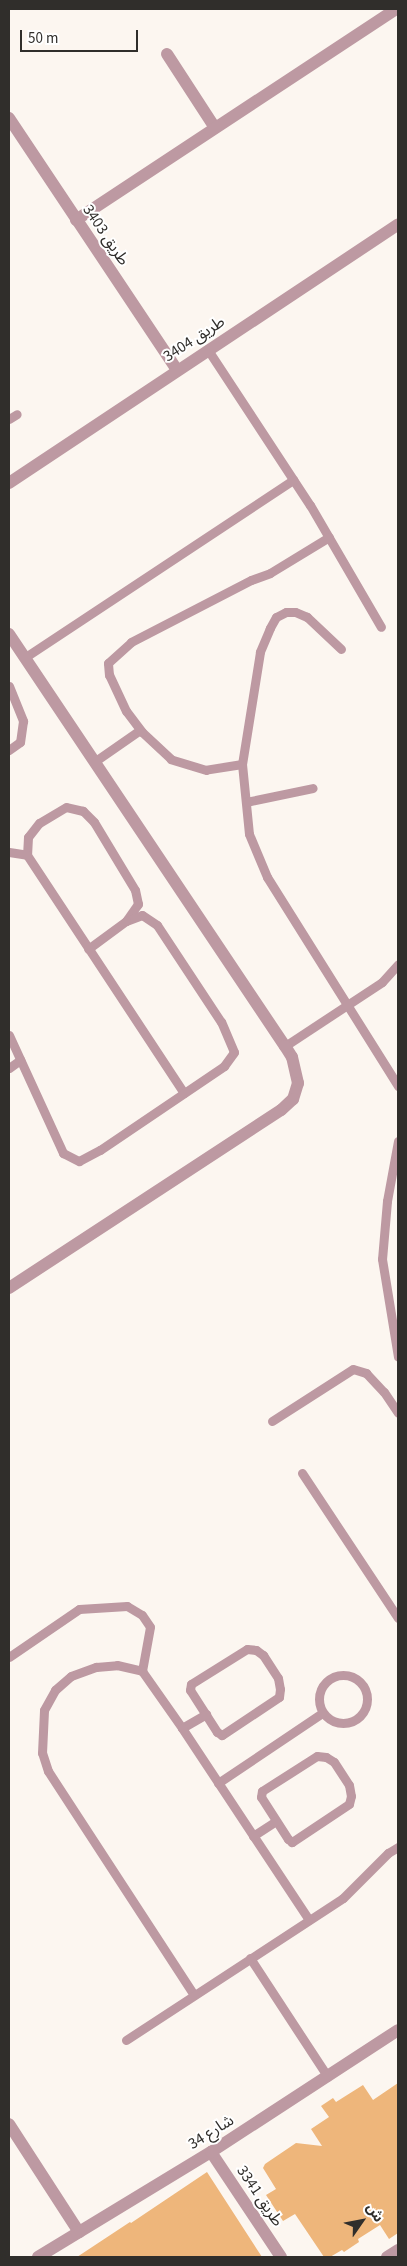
<!DOCTYPE html>
<meta charset="utf-8">
<style>
body{margin:0}
#map{position:relative;width:407px;height:2266px;overflow:hidden;background:#fcf6f0;font-family:"Source Sans 3","Noto Sans Arabic",sans-serif}
div>[style]{position:absolute}
.building>*{inset:0;background:#eeb67b}
.lane>*{height:9px;margin:-4.5px;padding:0 4.5px;transform-origin:4.5px;border-radius:4.5px;background:#bd99a2}
.lane>.ring{margin:-4.5px;padding:0;box-sizing:content-box;background:none;border:9px solid #bd99a2;border-radius:50%}
.street>*{height:12px;margin:-6px;padding:0 6px;transform-origin:6px;border-radius:6px;background:#bd99a2}
span{translate:-50% -50%;white-space:nowrap;text-align:center;line-height:1.15;-webkit-text-stroke:4px #fff;paint-order:stroke}
.street-label{font-size:16px;color:#302e2b}
.frame{position:absolute;inset:0;border:10px solid #302e2b;pointer-events:none}
.north{position:absolute;left:337px;top:2196px;width:50px;height:50px;-webkit-text-stroke:4px #fff;paint-order:stroke;rotate:57deg;font-size:14px;font-weight:700;line-height:20px;text-align:center;color:#302e2b}
.north::after{content:'';display:block;margin:auto;width:18px;height:22px;background:#302e2b;clip-path:polygon(50% 0,100% 100%,50% 72%,0 100%)}
.scale{position:absolute;left:20px;top:30px;width:118px;height:22px;box-sizing:border-box;border:2px solid #302e2b;border-top:0;padding-left:6px;font-size:15px;line-height:18px;white-space:nowrap;color:#302e2b;-webkit-text-stroke:4px #fff;paint-order:stroke}
</style>
<div id="map">
<div class="building">
<i style="clip-path:polygon(398px 2083px,398px 2233px,389px 2239px,380px 2225px,358px 2239px,359px 2242px,344px 2252px,342px 2250px,330px 2257px,324px 2257px,295px 2214px,283px 2221px,266px 2195px,276px 2189px,263px 2168px,265px 2164px,296px 2143px,322px 2146px,311px 2129px,329px 2117px,321px 2106px,333px 2098px,336px 2102px,363px 2085px,373px 2100px)"></i>
<i style="clip-path:polygon(207px 2172px,262px 2257px,77px 2257px,130px 2222px,131px 2223px)"></i>
</div>
<div class="lane">
<i style="left:208px;top:350px;width:186px;rotate:56.7deg"></i>
<i style="left:310px;top:505px;width:141px;rotate:59.8deg"></i>
<i style="left:9px;top:419px;width:9px;rotate:-32deg"></i>
<i style="left:341px;top:649px;width:47px;rotate:-136.7deg"></i>
<i style="left:307px;top:617px;width:13px;rotate:-157deg"></i>
<i style="left:295px;top:612px;width:9px;rotate:180deg"></i>
<i style="left:286px;top:612px;width:11px;rotate:153deg"></i>
<i style="left:276px;top:617px;width:13px;rotate:119deg"></i>
<i style="left:270px;top:628px;width:26px;rotate:113deg"></i>
<i style="left:260px;top:652px;width:113px;rotate:99.1deg"></i>
<i style="left:242px;top:764px;width:70px;rotate:84.3deg"></i>
<i style="left:249px;top:834px;width:47px;rotate:67.3deg"></i>
<i style="left:267px;top:877px;width:247px;rotate:57.9deg"></i>
<i style="left:24px;top:658px;width:323px;rotate:-33.5deg"></i>
<i style="left:9px;top:686px;width:38px;rotate:68deg"></i>
<i style="left:23px;top:721px;width:21px;rotate:98deg"></i>
<i style="left:20px;top:742px;width:14px;rotate:144deg"></i>
<i style="left:94px;top:762px;width:56px;rotate:-34.8deg"></i>
<i style="left:242px;top:764px;width:36px;rotate:171deg"></i>
<i style="left:206px;top:770px;width:37px;rotate:-163deg"></i>
<i style="left:171px;top:759px;width:40px;rotate:-137deg"></i>
<i style="left:142px;top:732px;width:26px;rotate:-127deg"></i>
<i style="left:126px;top:711px;width:40px;rotate:-115deg"></i>
<i style="left:109px;top:675px;width:12px;rotate:-95deg"></i>
<i style="left:108px;top:663px;width:31px;rotate:-42deg"></i>
<i style="left:131px;top:642px;width:135px;rotate:-27.3deg"></i>
<i style="left:251px;top:580px;width:20px;rotate:-20deg"></i>
<i style="left:270px;top:573px;width:69px;rotate:-31.4deg"></i>
<i style="left:246px;top:802px;width:68px;rotate:-11.8deg"></i>
<i style="left:9px;top:852px;width:18px;rotate:9deg"></i>
<i style="left:126px;top:921px;width:21px;rotate:-55deg"></i>
<i style="left:138px;top:904px;width:14px;rotate:-102deg"></i>
<i style="left:135px;top:890px;width:79px;rotate:-121.1deg"></i>
<i style="left:94px;top:822px;width:16px;rotate:-135deg"></i>
<i style="left:83px;top:811px;width:17px;rotate:-167deg"></i>
<i style="left:66px;top:807px;width:31px;rotate:149deg"></i>
<i style="left:39px;top:823px;width:18px;rotate:128deg"></i>
<i style="left:28px;top:837px;width:18px;rotate:93deg"></i>
<i style="left:27px;top:855px;width:285px;rotate:56.6deg"></i>
<i style="left:9px;top:1035px;width:130px;rotate:65.4deg"></i>
<i style="left:63px;top:1153px;width:18px;rotate:27deg"></i>
<i style="left:79px;top:1161px;width:24px;rotate:-28deg"></i>
<i style="left:100px;top:1150px;width:150px;rotate:-34.1deg"></i>
<i style="left:224px;top:1066px;width:17px;rotate:-54deg"></i>
<i style="left:234px;top:1052px;width:33px;rotate:-113deg"></i>
<i style="left:221px;top:1022px;width:116px;rotate:-123.4deg"></i>
<i style="left:157px;top:925px;width:18px;rotate:-146deg"></i>
<i style="left:142px;top:915px;width:17px;rotate:159deg"></i>
<i style="left:126px;top:921px;width:47px;rotate:143.6deg"></i>
<i style="left:285px;top:1046px;width:116px;rotate:-33.4deg"></i>
<i style="left:382px;top:982px;width:24px;rotate:-48deg"></i>
<i style="left:9px;top:1068px;width:14px;rotate:-36deg"></i>
<i style="left:398px;top:1141px;width:61px;rotate:100.4deg"></i>
<i style="left:387px;top:1201px;width:58px;rotate:94.9deg"></i>
<i style="left:382px;top:1259px;width:99px;rotate:80.7deg"></i>
<i style="left:272px;top:1421px;width:96px;rotate:-32.7deg"></i>
<i style="left:353px;top:1369px;width:14px;rotate:17deg"></i>
<i style="left:366px;top:1373px;width:26px;rotate:47deg"></i>
<i style="left:384px;top:1392px;width:25px;rotate:56deg"></i>
<i style="left:302px;top:1473px;width:174px;rotate:56.5deg"></i>
<i style="left:247px;top:1649px;width:9px;rotate:6deg"></i>
<i style="left:256px;top:1650px;width:9px;rotate:36deg"></i>
<i style="left:263px;top:1655px;width:27px;rotate:57deg"></i>
<i style="left:278px;top:1678px;width:11px;rotate:80deg"></i>
<i style="left:280px;top:1689px;width:8px;rotate:97deg"></i>
<i style="left:279px;top:1697px;width:69px;rotate:146.3deg"></i>
<i style="left:222px;top:1735px;width:6px;rotate:-149deg"></i>
<i style="left:217px;top:1732px;width:50px;rotate:-122.7deg"></i>
<i style="left:190px;top:1690px;width:6px;rotate:-81deg"></i>
<i style="left:191px;top:1684px;width:66px;rotate:-32deg"></i>
<i style="left:9px;top:1657px;width:85px;rotate:-34.4deg"></i>
<i style="left:79px;top:1609px;width:48px;rotate:-3.6deg"></i>
<i style="left:127px;top:1606px;width:17px;rotate:31deg"></i>
<i style="left:142px;top:1615px;width:14px;rotate:56deg"></i>
<i style="left:150px;top:1627px;width:45px;rotate:100.3deg"></i>
<i class="ring" style="left:319px;top:1675px;width:39px;height:39px"></i>
<i style="left:182px;top:1728px;width:28px;rotate:-30deg"></i>
<i style="left:317px;top:1756px;width:9px;rotate:6deg"></i>
<i style="left:326px;top:1757px;width:9px;rotate:32deg"></i>
<i style="left:334px;top:1762px;width:27px;rotate:57deg"></i>
<i style="left:349px;top:1785px;width:11px;rotate:80deg"></i>
<i style="left:351px;top:1796px;width:8px;rotate:104deg"></i>
<i style="left:349px;top:1804px;width:69px;rotate:146.3deg"></i>
<i style="left:292px;top:1842px;width:5px;rotate:-143deg"></i>
<i style="left:288px;top:1839px;width:50px;rotate:-122.7deg"></i>
<i style="left:261px;top:1797px;width:6px;rotate:-81deg"></i>
<i style="left:262px;top:1791px;width:65px;rotate:-32.5deg"></i>
<i style="left:218px;top:1783px;width:125px;rotate:-33.9deg"></i>
<i style="left:253px;top:1836px;width:27px;rotate:-33deg"></i>
<i style="left:250px;top:1958px;width:142px;rotate:56.8deg"></i>
<i style="left:194px;top:1995px;width:267px;rotate:-123.1deg"></i>
<i style="left:48px;top:1771px;width:19px;rotate:-108deg"></i>
<i style="left:42px;top:1753px;width:43px;rotate:-87.3deg"></i>
<i style="left:44px;top:1710px;width:23px;rotate:-61deg"></i>
<i style="left:55px;top:1690px;width:21px;rotate:-41deg"></i>
<i style="left:71px;top:1676px;width:27px;rotate:-20deg"></i>
<i style="left:96px;top:1667px;width:21px;rotate:-5deg"></i>
<i style="left:117px;top:1665px;width:26px;rotate:13deg"></i>
<i style="left:142px;top:1671px;width:70px;rotate:54.9deg"></i>
<i style="left:182px;top:1728px;width:230px;rotate:56.5deg"></i>
<i style="left:126px;top:2040px;width:259px;rotate:-33.2deg"></i>
<i style="left:343px;top:1898px;width:64px;rotate:-45deg"></i>
<i style="left:388px;top:1853px;width:12px;rotate:-31deg"></i>
</div>
<div class="street">
<i style="left:167px;top:54px;width:88px;rotate:57deg"></i>
<i style="left:9px;top:118px;width:303px;rotate:56.3deg"></i>
<i style="left:76px;top:220px;width:383px;rotate:-33.4deg"></i>
<i style="left:9px;top:483px;width:467px;rotate:-33.6deg"></i>
<i style="left:9px;top:634px;width:496px;rotate:56.2deg"></i>
<i style="left:285px;top:1046px;width:13px;rotate:58deg"></i>
<i style="left:292px;top:1057px;width:27px;rotate:77deg"></i>
<i style="left:298px;top:1083px;width:17px;rotate:107deg"></i>
<i style="left:293px;top:1099px;width:16px;rotate:137deg"></i>
<i style="left:281px;top:1110px;width:325px;rotate:146.8deg"></i>
<i style="left:9px;top:2124px;width:129px;rotate:57.1deg"></i>
<i style="left:211px;top:2152px;width:126px;rotate:56.3deg"></i>
<i style="left:38px;top:2257px;width:202px;rotate:-31.3deg"></i>
<i style="left:211px;top:2152px;width:223px;rotate:-33.1deg"></i>
<i style="left:387px;top:2257px;width:13px;rotate:-32deg"></i>
</div>
<div class="street-label">
<span style="left:106px;top:235px;rotate:56deg">طريق 3403</span>
<span style="left:194px;top:339px;rotate:-33deg">طريق 3404</span>
<span style="left:211px;top:2132px;rotate:-32deg">شارع 34</span>
<span style="left:260px;top:2196px;rotate:56deg">طريق 3341</span>
</div>
<div class="frame"></div>
<div class="north">ش</div>
<div class="scale">50 m</div>
</div>
